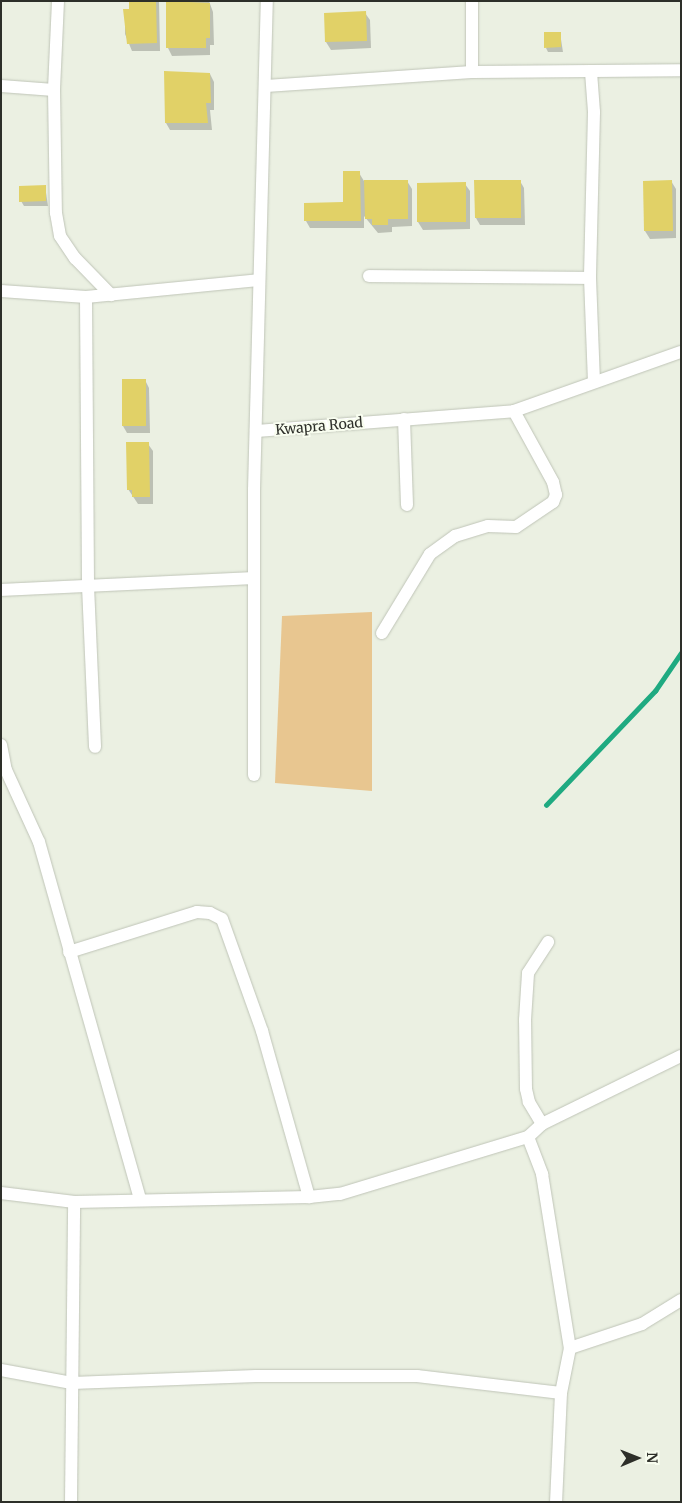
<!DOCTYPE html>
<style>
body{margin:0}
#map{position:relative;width:682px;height:1503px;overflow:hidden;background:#ebf0e2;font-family:Merriweather,serif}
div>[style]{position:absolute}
.green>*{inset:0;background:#e8c690}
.shadow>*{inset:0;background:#0003}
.stream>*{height:4.5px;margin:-2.25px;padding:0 2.25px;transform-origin:2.25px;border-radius:2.25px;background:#1faa81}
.building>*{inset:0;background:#e1d167}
.roads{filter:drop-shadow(0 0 1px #bfc4b7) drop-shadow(0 0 1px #bfc4b7)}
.street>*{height:12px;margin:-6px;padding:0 6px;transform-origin:6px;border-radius:6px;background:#fff}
span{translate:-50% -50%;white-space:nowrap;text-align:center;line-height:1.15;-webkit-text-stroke:4px #f8fdef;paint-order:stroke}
.street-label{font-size:14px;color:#2d2f29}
.frame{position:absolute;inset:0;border:2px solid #2d2f29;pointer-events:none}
.north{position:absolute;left:612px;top:1433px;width:50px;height:50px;-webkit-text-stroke:4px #f8fdef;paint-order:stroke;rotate:89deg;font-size:14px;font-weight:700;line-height:20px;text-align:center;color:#2d2f29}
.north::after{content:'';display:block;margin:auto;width:18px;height:22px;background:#2d2f29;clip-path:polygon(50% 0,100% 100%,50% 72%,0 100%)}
</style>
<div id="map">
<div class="green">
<i style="clip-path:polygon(372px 612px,372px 791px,275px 783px,282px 616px)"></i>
</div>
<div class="shadow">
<i style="clip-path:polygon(131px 1px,159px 1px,160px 51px,132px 51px,125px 34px,125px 10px,131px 10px)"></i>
<i style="clip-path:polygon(167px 1px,209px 1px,213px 12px,214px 45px,210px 45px,210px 55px,172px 56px,168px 48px)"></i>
<i style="clip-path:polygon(365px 13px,370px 20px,371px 48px,331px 50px,326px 42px,325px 14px)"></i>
<i style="clip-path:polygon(560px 33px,563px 52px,548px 52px,546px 48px)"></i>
<i style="clip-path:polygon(210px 74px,214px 82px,214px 110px,210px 110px,212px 130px,170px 130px,166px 123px)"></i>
<i style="clip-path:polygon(359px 173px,364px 181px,407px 181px,412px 189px,412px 226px,392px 227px,392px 232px,378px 233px,364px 216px,364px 228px,310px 228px,306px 221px,345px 204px)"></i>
<i style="clip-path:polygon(520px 181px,524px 188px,525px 225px,480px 225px,476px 218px)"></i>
<i style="clip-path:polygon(671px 181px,676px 189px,676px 238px,650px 239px,645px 231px)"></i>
<i style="clip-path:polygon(465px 184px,470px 191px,470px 229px,423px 230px,418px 222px)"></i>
<i style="clip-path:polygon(45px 186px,48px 206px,24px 206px,21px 201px)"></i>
<i style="clip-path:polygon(145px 380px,149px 388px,150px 433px,127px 433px,123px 426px)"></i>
<i style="clip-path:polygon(148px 444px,153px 451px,153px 504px,138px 504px,128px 489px)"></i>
</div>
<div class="stream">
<i style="left:546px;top:805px;width:158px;rotate:-46.3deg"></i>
<i style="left:655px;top:691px;width:46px;rotate:-55.6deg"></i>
</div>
<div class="building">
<i style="clip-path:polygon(129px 1px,156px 1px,157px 43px,127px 44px,123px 9px,129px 9px)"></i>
<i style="clip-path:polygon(166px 1px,210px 3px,210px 38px,206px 38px,206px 48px,166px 48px)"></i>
<i style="clip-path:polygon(366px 11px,367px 41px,325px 42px,324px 13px)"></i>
<i style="clip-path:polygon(544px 32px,561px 32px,561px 47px,544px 48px)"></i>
<i style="clip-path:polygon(164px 71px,210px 73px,211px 103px,206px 103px,208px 123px,165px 123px)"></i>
<i style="clip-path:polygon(343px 171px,360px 171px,361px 221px,304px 221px,304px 203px,343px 202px)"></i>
<i style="clip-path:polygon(364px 180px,408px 180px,408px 219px,388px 219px,388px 225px,372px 225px,372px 219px,365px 219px)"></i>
<i style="clip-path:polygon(474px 180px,521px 180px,521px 218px,475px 218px)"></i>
<i style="clip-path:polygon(672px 180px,673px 231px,644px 231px,643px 181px)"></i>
<i style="clip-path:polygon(466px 182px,466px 222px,417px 222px,417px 183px)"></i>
<i style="clip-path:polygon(46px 185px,46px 201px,19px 202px,19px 186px)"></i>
<i style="clip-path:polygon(122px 379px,146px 379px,146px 426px,122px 426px)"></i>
<i style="clip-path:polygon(126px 442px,149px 442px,150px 497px,132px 497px,132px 490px,127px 490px)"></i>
</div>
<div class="roads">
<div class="street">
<i style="left:58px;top:1px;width:89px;rotate:92.6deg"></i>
<i style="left:54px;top:90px;width:123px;rotate:89.1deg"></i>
<i style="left:56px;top:213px;width:23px;rotate:80deg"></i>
<i style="left:60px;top:236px;width:27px;rotate:56deg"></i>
<i style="left:75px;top:258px;width:52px;rotate:45.8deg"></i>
<i style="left:472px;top:1px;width:71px;rotate:90deg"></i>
<i style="left:591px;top:72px;width:40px;rotate:85.7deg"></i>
<i style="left:594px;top:112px;width:166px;rotate:91.4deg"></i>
<i style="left:590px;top:278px;width:104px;rotate:87.8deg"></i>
<i style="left:1px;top:86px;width:53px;rotate:4.3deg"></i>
<i style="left:266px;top:86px;width:206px;rotate:-3.9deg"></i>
<i style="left:472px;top:72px;width:209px;rotate:-0.5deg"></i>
<i style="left:369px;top:276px;width:221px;rotate:0.5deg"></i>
<i style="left:1px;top:291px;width:85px;rotate:4deg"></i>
<i style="left:86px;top:297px;width:173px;rotate:-5.6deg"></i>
<i style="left:86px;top:297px;width:289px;rotate:89.6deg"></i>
<i style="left:88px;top:586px;width:161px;rotate:87.5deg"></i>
<i style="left:404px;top:419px;width:86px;rotate:88deg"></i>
<i style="left:256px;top:431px;width:259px;rotate:-4.4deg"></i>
<i style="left:514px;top:411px;width:177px;rotate:-19.5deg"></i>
<i style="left:1px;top:590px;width:253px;rotate:-2.7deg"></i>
<i style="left:382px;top:633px;width:92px;rotate:-58.7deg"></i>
<i style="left:430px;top:554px;width:31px;rotate:-36deg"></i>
<i style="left:455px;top:536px;width:34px;rotate:-17deg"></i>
<i style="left:488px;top:526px;width:28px;rotate:2deg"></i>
<i style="left:516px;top:527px;width:45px;rotate:-34deg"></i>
<i style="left:553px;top:502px;width:8px;rotate:-67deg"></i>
<i style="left:556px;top:495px;width:13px;rotate:-103deg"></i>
<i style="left:553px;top:482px;width:81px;rotate:-118.8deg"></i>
<i style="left:1px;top:745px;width:25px;rotate:79deg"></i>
<i style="left:6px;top:770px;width:79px;rotate:65.4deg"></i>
<i style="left:39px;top:842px;width:371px;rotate:74.2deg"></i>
<i style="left:254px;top:775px;width:285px;rotate:-90deg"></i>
<i style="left:254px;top:490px;width:489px;rotate:-88.5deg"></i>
<i style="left:69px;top:952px;width:134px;rotate:-17.4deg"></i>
<i style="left:197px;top:912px;width:13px;rotate:4deg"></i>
<i style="left:210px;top:913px;width:13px;rotate:27deg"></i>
<i style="left:222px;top:919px;width:119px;rotate:70.3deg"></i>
<i style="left:262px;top:1031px;width:173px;rotate:74.2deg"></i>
<i style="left:542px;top:1124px;width:26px;rotate:-121deg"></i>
<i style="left:529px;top:1102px;width:13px;rotate:-103deg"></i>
<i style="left:526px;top:1089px;width:69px;rotate:-90.8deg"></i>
<i style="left:525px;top:1020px;width:47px;rotate:-86.3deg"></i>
<i style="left:528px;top:973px;width:37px;rotate:-57deg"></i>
<i style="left:528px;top:1137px;width:40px;rotate:69deg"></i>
<i style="left:542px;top:1174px;width:176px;rotate:80.9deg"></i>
<i style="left:570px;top:1348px;width:46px;rotate:101.3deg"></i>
<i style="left:561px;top:1393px;width:109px;rotate:92.6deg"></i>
<i style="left:1px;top:1193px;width:74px;rotate:7deg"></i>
<i style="left:74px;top:1202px;width:235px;rotate:-1.2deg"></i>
<i style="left:309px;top:1197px;width:31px;rotate:-6deg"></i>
<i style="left:340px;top:1194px;width:196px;rotate:-16.9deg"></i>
<i style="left:528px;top:1137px;width:19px;rotate:-43deg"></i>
<i style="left:542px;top:1124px;width:155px;rotate:-26.1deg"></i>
<i style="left:570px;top:1348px;width:76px;rotate:-18.4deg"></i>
<i style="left:642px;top:1324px;width:46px;rotate:-31.6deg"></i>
<i style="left:1px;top:1370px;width:72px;rotate:10.4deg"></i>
<i style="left:72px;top:1383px;width:184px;rotate:-2.2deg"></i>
<i style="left:256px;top:1376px;width:161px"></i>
<i style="left:417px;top:1376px;width:145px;rotate:6.7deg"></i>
<i style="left:71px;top:1502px;width:300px;rotate:-89.4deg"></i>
</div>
</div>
<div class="street-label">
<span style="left:319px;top:426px;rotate:-5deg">Kwapra Road</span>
</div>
<div class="frame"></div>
<div class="north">N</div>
</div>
